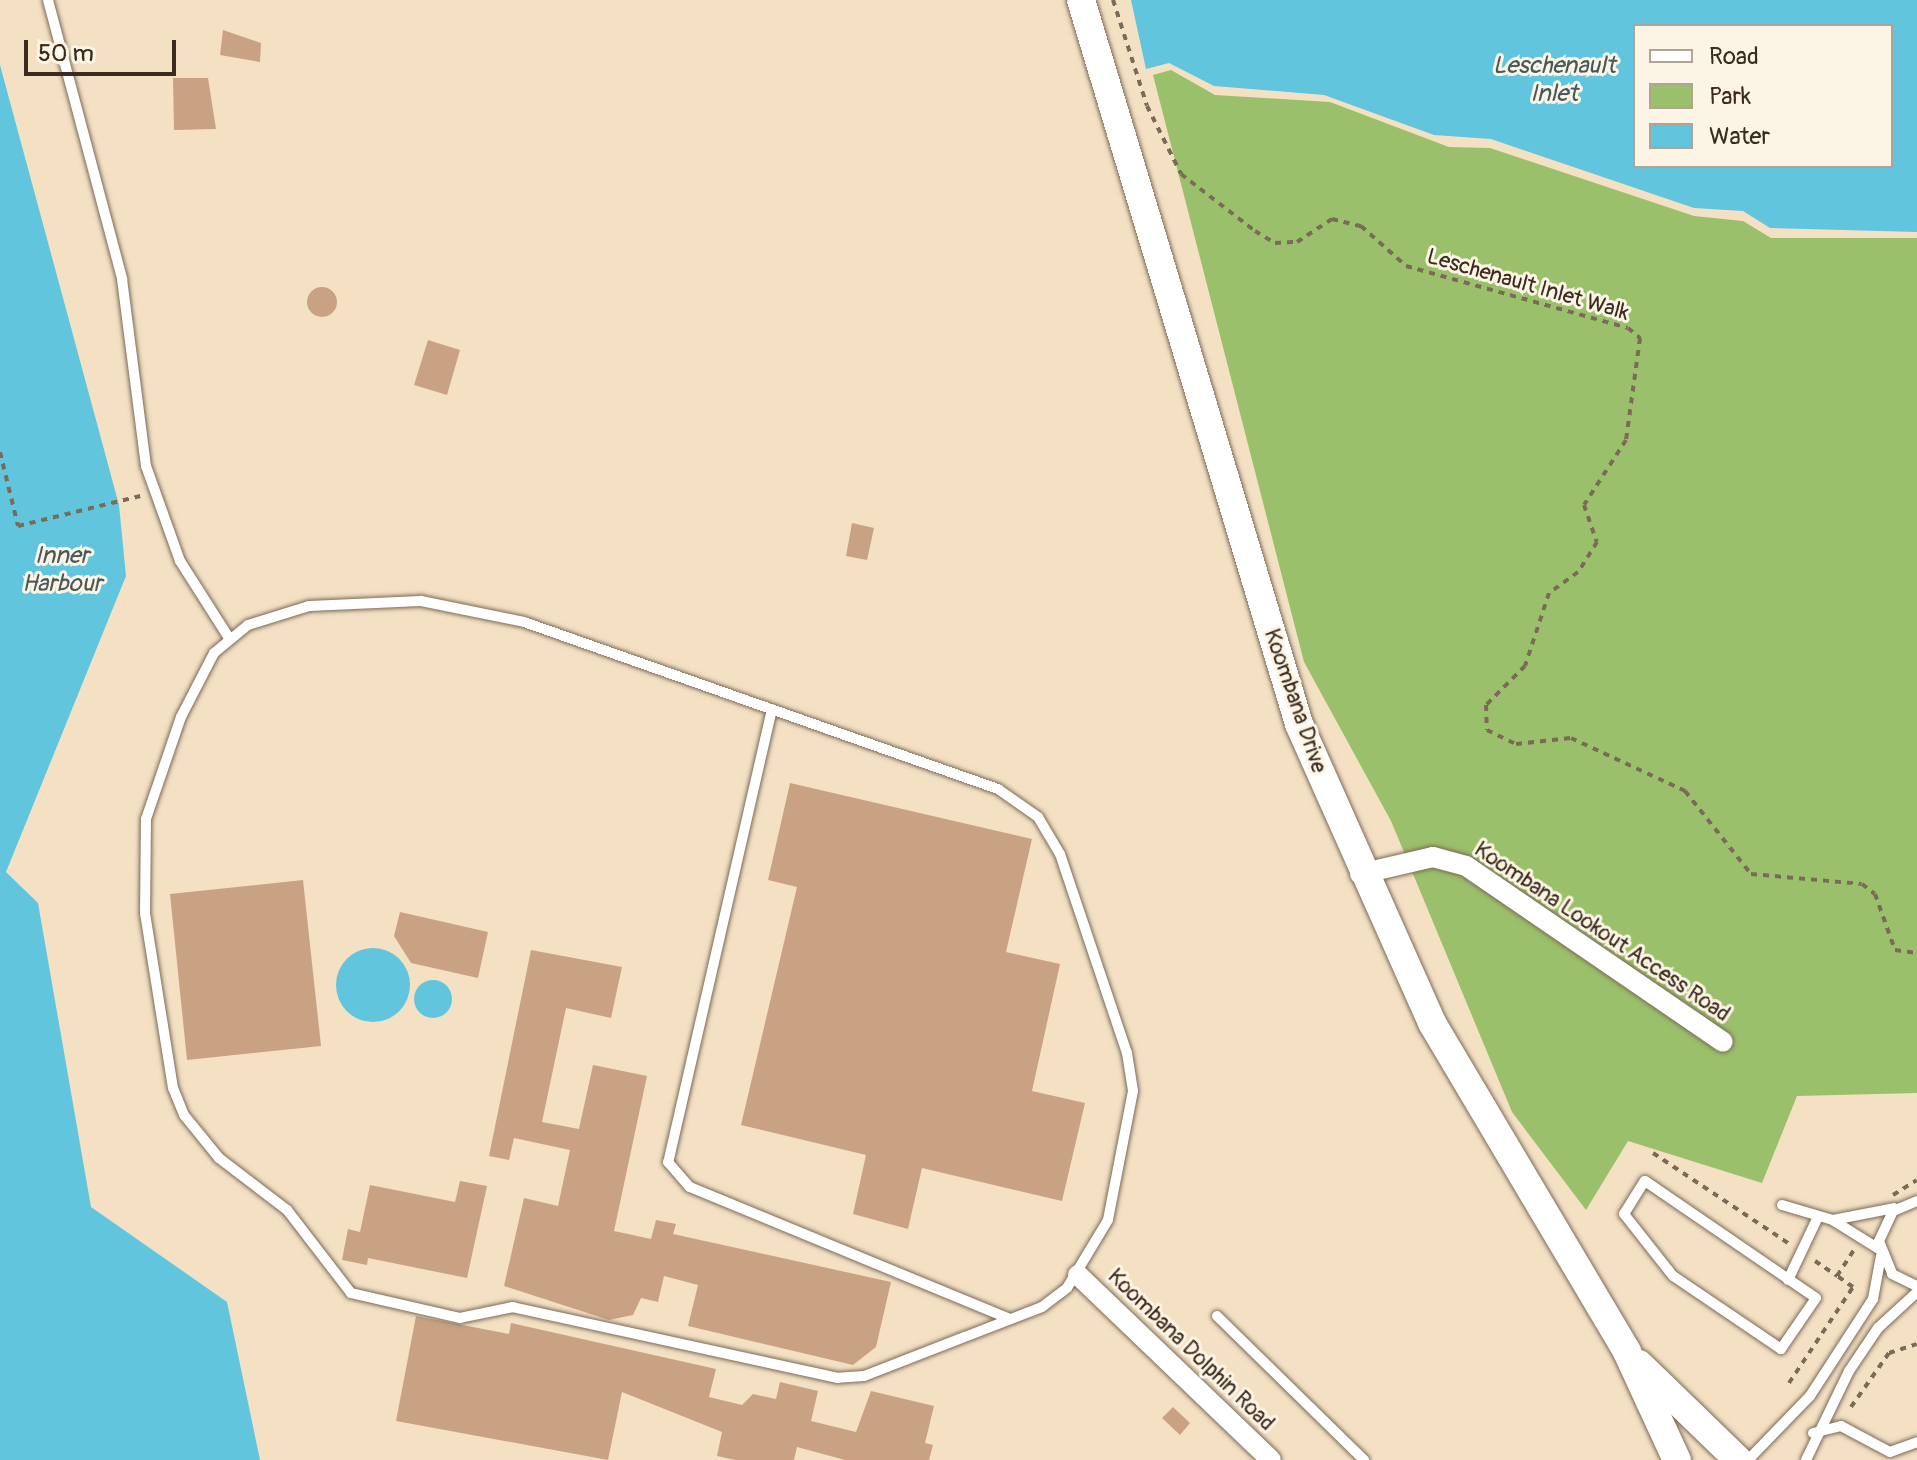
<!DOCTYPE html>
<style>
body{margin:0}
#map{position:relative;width:1917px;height:1460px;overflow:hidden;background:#f4e1c4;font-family:Pangolin,sans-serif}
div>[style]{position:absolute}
.green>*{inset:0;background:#9bc06b}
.water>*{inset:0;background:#61c5de}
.round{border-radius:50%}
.building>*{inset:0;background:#c9a283}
.path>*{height:4px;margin-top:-2px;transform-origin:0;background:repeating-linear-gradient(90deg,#7c6a58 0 6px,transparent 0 12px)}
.roads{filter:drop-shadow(0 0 2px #7c6a58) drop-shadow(0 0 2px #7c6a58)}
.lane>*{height:10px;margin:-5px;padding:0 5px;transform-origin:5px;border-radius:5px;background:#fff}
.street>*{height:20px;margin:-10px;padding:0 10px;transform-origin:10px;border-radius:10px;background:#fff}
.secondary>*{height:28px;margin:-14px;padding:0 14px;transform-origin:14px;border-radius:14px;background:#fff}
span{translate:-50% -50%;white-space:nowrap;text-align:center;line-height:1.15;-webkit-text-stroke:6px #fcf5e5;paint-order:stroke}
.street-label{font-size:22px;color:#3b2a1e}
.water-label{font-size:24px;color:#465858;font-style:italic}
.legend{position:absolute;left:1633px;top:24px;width:260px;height:144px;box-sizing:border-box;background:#fcf5e5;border:2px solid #afa495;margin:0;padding:10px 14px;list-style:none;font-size:24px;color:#3b2a1e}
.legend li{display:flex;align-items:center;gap:16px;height:40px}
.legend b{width:40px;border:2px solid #afa495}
.scale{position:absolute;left:24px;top:40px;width:152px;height:36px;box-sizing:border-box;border:4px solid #3b2a1e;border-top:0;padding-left:10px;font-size:24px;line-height:28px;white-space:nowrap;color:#3b2a1e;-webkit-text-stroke:6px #fcf5e5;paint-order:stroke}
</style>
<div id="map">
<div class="green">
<i style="clip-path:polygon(1171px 70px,1215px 95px,1330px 102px,1449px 147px,1490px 148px,1694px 216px,1743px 221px,1771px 238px,1917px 238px,1917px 1093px,1797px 1096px,1762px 1183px,1628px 1141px,1586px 1210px,1512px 1112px,1391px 821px,1304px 662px,1153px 75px)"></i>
</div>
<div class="water">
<i style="clip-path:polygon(evenodd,1131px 0,1917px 0,1917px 232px,1770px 228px,1743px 211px,1694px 208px,1491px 139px,1434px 135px,1324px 95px,1214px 86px,1169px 63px,1146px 69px,1131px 0,1635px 26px,1891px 26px,1891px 166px,1635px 166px,1635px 26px)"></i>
<i style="clip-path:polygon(0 65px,119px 505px,126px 576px,6px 872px,38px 903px,91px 1207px,227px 1302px,260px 1460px,0 1460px)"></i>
<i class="round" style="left:336px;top:948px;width:74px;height:74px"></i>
<i class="round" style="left:414px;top:980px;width:38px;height:38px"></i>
</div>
<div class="building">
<i style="clip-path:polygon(223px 30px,261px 43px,260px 62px,220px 55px)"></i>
<i style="clip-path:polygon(173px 78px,208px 78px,216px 129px,174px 130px)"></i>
<i class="round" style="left:307px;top:287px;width:30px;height:30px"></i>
<i style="clip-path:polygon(428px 340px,460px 350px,447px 395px,414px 385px)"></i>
<i style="clip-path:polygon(852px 523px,874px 528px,867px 560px,846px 556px)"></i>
<i style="clip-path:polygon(790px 783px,1032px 839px,1006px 952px,1060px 964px,1032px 1091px,1085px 1103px,1062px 1201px,922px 1168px,908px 1229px,853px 1214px,866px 1155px,741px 1125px,797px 887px,768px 880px)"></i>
<i style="clip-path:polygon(303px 880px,321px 1046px,187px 1060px,170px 894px)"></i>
<i style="clip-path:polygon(400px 912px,488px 932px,478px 978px,411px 963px,394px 936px)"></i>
<i style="clip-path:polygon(531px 950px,622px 967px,611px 1018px,566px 1008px,542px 1122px,579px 1129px,593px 1065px,647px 1076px,614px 1231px,651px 1239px,656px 1220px,676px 1224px,673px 1234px,891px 1282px,876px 1347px,853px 1365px,688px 1326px,698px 1285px,664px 1276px,658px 1302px,641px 1298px,633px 1315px,609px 1320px,504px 1286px,524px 1198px,558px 1206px,570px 1150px,514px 1138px,509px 1160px,489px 1156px)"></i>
<i style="clip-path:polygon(460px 1181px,487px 1186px,467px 1278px,368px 1258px,367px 1265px,342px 1260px,348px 1229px,360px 1232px,370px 1185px,455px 1202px)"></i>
<i style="clip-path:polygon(416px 1316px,509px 1334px,511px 1323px,716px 1369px,709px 1397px,742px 1405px,753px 1394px,776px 1399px,780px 1382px,818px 1391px,811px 1421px,856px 1432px,871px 1391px,934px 1406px,925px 1443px,933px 1445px,929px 1460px,845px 1460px,797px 1447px,794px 1460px,735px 1460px,717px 1456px,722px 1432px,622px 1392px,608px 1460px,396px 1421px)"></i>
<i style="clip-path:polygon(1173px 1407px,1190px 1423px,1180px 1435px,1162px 1418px)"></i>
</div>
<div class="path">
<i style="left:1113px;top:0;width:111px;rotate:72.2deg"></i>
<i style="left:1147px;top:106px;width:76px;rotate:63.4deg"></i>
<i style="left:1181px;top:174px;width:93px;rotate:37.6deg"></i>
<i style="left:1255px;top:231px;width:23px;rotate:31deg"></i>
<i style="left:1275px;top:243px;width:22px;rotate:-3deg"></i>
<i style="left:1297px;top:242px;width:42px;rotate:-33.3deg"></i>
<i style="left:1332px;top:219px;width:30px;rotate:14deg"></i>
<i style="left:1361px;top:226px;width:60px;rotate:41.6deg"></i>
<i style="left:1406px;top:266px;width:230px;rotate:15.6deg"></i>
<i style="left:1628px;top:328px;width:16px;rotate:40deg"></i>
<i style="left:1640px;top:338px;width:103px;rotate:97.8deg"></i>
<i style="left:1626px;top:440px;width:77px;rotate:122.9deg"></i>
<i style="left:1584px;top:505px;width:39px;rotate:71deg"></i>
<i style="left:1597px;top:542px;width:36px;rotate:122deg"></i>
<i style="left:1578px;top:572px;width:36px;rotate:144deg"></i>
<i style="left:1549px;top:593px;width:77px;rotate:108.2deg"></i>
<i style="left:1525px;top:666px;width:55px;rotate:135deg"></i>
<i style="left:1486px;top:705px;width:25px;rotate:88deg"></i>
<i style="left:1487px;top:730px;width:32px;rotate:26deg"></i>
<i style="left:1516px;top:744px;width:55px;rotate:-6.2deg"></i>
<i style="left:1571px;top:738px;width:126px;rotate:24.9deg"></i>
<i style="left:1685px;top:791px;width:106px;rotate:51.5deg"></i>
<i style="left:1751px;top:874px;width:111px;rotate:5.1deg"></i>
<i style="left:1862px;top:884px;width:16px;rotate:38deg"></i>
<i style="left:1875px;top:894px;width:59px;rotate:70.3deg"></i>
<i style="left:1895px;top:950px;width:22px;rotate:8deg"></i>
<i style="left:0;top:452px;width:76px;rotate:76.3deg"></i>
<i style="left:18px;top:526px;width:126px;rotate:-13.8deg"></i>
<i style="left:1653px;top:1153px;width:166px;rotate:33.7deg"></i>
<i style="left:1893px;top:1195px;width:28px;rotate:-32deg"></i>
<i style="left:1815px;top:1261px;width:27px;rotate:34deg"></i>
<i style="left:1789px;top:1383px;width:115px;rotate:-56.3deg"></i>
<i style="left:1853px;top:1287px;width:19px;rotate:-145deg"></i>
<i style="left:1837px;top:1276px;width:33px;rotate:-57deg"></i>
<i style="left:1851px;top:1407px;width:66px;rotate:-54.9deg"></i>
<i style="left:1889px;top:1353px;width:29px;rotate:-18deg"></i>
</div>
<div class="roads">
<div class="lane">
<i style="left:48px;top:0;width:289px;rotate:75.1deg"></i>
<i style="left:122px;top:279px;width:189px;rotate:82.7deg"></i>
<i style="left:146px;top:466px;width:101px;rotate:70.3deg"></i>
<i style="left:180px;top:561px;width:91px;rotate:57.5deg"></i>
<i style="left:421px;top:601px;width:105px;rotate:11.5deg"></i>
<i style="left:524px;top:622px;width:503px;rotate:19.41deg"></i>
<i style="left:998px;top:789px;width:49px;rotate:35deg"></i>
<i style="left:1038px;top:817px;width:43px;rotate:59.3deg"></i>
<i style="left:1060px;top:854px;width:210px;rotate:71.4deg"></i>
<i style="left:1127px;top:1053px;width:38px;rotate:81deg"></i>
<i style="left:1133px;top:1091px;width:131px;rotate:101deg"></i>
<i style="left:1108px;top:1220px;width:79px;rotate:121.1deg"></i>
<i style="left:1067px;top:1288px;width:31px;rotate:143deg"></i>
<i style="left:1042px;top:1307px;width:191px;rotate:158.8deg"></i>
<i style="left:864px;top:1376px;width:26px;rotate:176deg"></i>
<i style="left:838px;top:1378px;width:333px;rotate:-167.7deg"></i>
<i style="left:513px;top:1307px;width:54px;rotate:168.3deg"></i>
<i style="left:460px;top:1318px;width:112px;rotate:-167.1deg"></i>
<i style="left:351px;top:1293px;width:105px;rotate:-127.6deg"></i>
<i style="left:287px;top:1210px;width:86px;rotate:-142.6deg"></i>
<i style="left:219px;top:1158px;width:55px;rotate:-129.1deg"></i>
<i style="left:184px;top:1115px;width:29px;rotate:-112deg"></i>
<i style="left:173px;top:1088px;width:177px;rotate:-99.1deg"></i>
<i style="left:145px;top:913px;width:94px;rotate:-89.4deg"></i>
<i style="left:146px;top:819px;width:108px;rotate:-71.1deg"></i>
<i style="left:181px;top:717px;width:72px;rotate:-62.7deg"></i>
<i style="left:214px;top:653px;width:44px;rotate:-39.5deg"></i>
<i style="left:248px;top:625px;width:64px;rotate:-17.3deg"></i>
<i style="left:309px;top:606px;width:112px;rotate:-2.6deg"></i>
<i style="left:772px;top:709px;width:465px;rotate:102.9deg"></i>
<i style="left:668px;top:1162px;width:33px;rotate:49deg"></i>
<i style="left:690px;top:1187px;width:346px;rotate:22.4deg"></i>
<i style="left:1645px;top:1181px;width:207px;rotate:34.4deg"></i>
<i style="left:1816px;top:1298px;width:62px;rotate:124.5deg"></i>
<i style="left:1781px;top:1349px;width:130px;rotate:-145.9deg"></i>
<i style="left:1673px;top:1276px;width:79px;rotate:-128.3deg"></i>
<i style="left:1624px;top:1214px;width:39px;rotate:-58deg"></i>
<i style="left:1917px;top:1201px;width:26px;rotate:157deg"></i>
<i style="left:1893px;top:1211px;width:33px;rotate:115deg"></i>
<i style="left:1879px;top:1241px;width:35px;rotate:68deg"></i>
<i style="left:1892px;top:1274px;width:28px;rotate:26deg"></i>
<i style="left:1782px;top:1205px;width:53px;rotate:16.4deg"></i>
<i style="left:1833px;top:1220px;width:62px;rotate:-11.1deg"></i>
<i style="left:1834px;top:1221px;width:53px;rotate:31.9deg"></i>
<i style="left:1788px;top:1280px;width:68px;rotate:-64.6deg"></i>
<i style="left:1217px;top:1316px;width:206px;rotate:44.4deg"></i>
<i style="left:1813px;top:1433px;width:29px;rotate:-14deg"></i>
<i style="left:1841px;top:1426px;width:55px;rotate:28deg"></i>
<i style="left:1890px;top:1452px;width:29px;rotate:-20deg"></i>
<i style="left:1748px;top:1460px;width:89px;rotate:-45.9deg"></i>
<i style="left:1810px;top:1396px;width:116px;rotate:-57deg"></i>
<i style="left:1873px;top:1299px;width:44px;rotate:-79.5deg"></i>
<i style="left:1806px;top:1460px;width:99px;rotate:-64.2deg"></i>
<i style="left:1849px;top:1371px;width:52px;rotate:-56deg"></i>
<i style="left:1878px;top:1328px;width:53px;rotate:-42.7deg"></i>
</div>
<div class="street">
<i style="left:1360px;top:874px;width:75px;rotate:-13.1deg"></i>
<i style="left:1433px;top:857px;width:34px;rotate:15deg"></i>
<i style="left:1466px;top:866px;width:311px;rotate:34.4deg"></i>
<i style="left:1078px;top:1275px;width:267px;rotate:43.8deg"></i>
</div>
<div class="secondary">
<i style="left:1081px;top:0;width:756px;rotate:73.24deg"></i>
<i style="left:1299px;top:724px;width:327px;rotate:66deg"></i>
<i style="left:1432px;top:1023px;width:382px;rotate:59.3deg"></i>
<i style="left:1627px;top:1352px;width:119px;rotate:65.2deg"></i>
<i style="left:1639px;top:1364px;width:138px;rotate:44.1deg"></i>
</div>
</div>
<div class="street-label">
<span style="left:1528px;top:285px;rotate:16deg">Leschenault Inlet Walk</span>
<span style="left:1295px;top:701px;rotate:71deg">Koombana Drive</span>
<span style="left:1602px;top:932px;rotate:34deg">Koombana Lookout Access Road</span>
<span style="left:1191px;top:1350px;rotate:44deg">Koombana Dolphin Road</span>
</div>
<div class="water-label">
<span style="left:1554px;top:80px">Leschenault<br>Inlet</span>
<span style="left:62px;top:570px">Inner<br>Harbour</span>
</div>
<ul class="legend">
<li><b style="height:10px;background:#fff"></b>Road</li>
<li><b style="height:22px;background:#9bc06b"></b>Park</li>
<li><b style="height:22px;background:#61c5de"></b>Water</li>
</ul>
<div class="scale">50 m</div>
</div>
